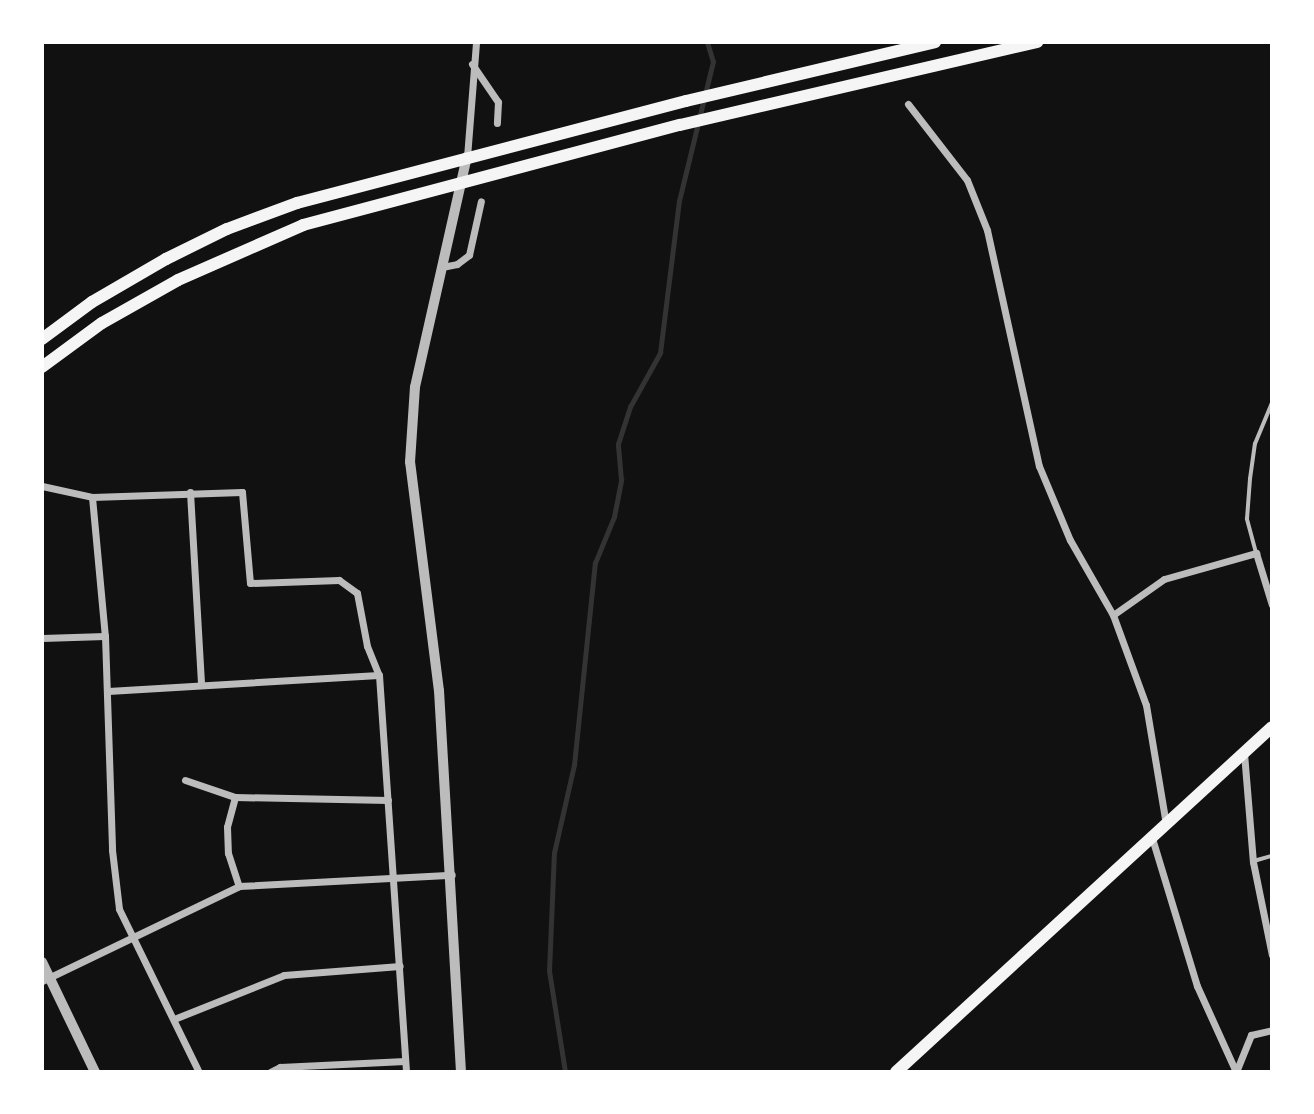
<!DOCTYPE html>
<style>
body{margin:0}
#map{position:relative;width:1314px;height:1114px;overflow:hidden;background:#111;font-family:Arial,sans-serif}
div>[style]{position:absolute}
.stream>*{height:4.5px;margin:-2.25px;padding:0 2.25px;transform-origin:2.25px;border-radius:2.25px;background:#333}
.service>*{height:3.5px;margin:-1.75px;padding:0 1.75px;transform-origin:1.75px;border-radius:1.75px;background:#bcbcbc}
.minor>*{height:7px;margin:-3.5px;padding:0 3.5px;transform-origin:3.5px;border-radius:3.5px;background:#bcbcbc}
.tertiary>*{height:10px;margin:-5px;padding:0 5px;transform-origin:5px;border-radius:5px;background:#bcbcbc}
.primary>*{height:12px;margin:-6px;padding:0 6px;transform-origin:6px;border-radius:6px;background:#f5f5f5}
.trunk>*{height:12px;margin:-6px;padding:0 6px;transform-origin:6px;border-radius:6px;background:#f5f5f5}
span{translate:-50% -50%;white-space:nowrap;text-align:center;line-height:1.15;-webkit-text-stroke:7px #fff;paint-order:stroke}
.frame{position:absolute;inset:0;border:44px solid #fff;pointer-events:none}
</style>
<div id="map">
<div class="stream">
<i style="left:565px;top:1072px;width:102px;rotate:-99deg"></i>
<i style="left:549px;top:971px;width:118px;rotate:-87.6deg"></i>
<i style="left:554px;top:853px;width:90px;rotate:-77.2deg"></i>
<i style="left:574px;top:765px;width:203px;rotate:-84.1deg"></i>
<i style="left:595px;top:563px;width:50px;rotate:-67.6deg"></i>
<i style="left:614px;top:517px;width:38px;rotate:-79deg"></i>
<i style="left:621px;top:480px;width:36px;rotate:-95deg"></i>
<i style="left:618px;top:444px;width:39px;rotate:-72deg"></i>
<i style="left:630px;top:407px;width:62px;rotate:-60.9deg"></i>
<i style="left:660px;top:353px;width:153px;rotate:-82.9deg"></i>
<i style="left:679px;top:201px;width:143px;rotate:-76.3deg"></i>
<i style="left:713px;top:62px;width:21px;rotate:-107deg"></i>
</div>
<div class="service">
<i style="left:1256px;top:553px;width:35px;rotate:-105deg"></i>
<i style="left:1247px;top:519px;width:40px;rotate:-85.7deg"></i>
<i style="left:1250px;top:479px;width:35px;rotate:-82deg"></i>
<i style="left:1255px;top:444px;width:44px;rotate:-67.5deg"></i>
<i style="left:1254px;top:861px;width:19px;rotate:-16deg"></i>
</div>
<div class="minor">
<i style="left:472px;top:64px;width:46px;rotate:55.6deg"></i>
<i style="left:498px;top:102px;width:21px;rotate:93deg"></i>
<i style="left:908px;top:104px;width:96px;rotate:52.2deg"></i>
<i style="left:967px;top:180px;width:54px;rotate:68.2deg"></i>
<i style="left:987px;top:230px;width:242px;rotate:77.6deg"></i>
<i style="left:1039px;top:466px;width:80px;rotate:67.3deg"></i>
<i style="left:1070px;top:540px;width:86px;rotate:60.2deg"></i>
<i style="left:1113px;top:615px;width:96px;rotate:69.9deg"></i>
<i style="left:1146px;top:705px;width:121px;rotate:80.5deg"></i>
<i style="left:467px;top:157px;width:115px;rotate:-85.5deg"></i>
<i style="left:442px;top:267px;width:15px;rotate:-11deg"></i>
<i style="left:457px;top:264px;width:15px;rotate:-37deg"></i>
<i style="left:469px;top:255px;width:55px;rotate:-77.5deg"></i>
<i style="left:42px;top:486px;width:51px;rotate:12.4deg"></i>
<i style="left:92px;top:497px;width:150px;rotate:-1.9deg"></i>
<i style="left:242px;top:492px;width:91px;rotate:85deg"></i>
<i style="left:250px;top:583px;width:89px;rotate:-1.9deg"></i>
<i style="left:339px;top:580px;width:22px;rotate:36deg"></i>
<i style="left:357px;top:593px;width:54px;rotate:79.3deg"></i>
<i style="left:367px;top:646px;width:31px;rotate:68deg"></i>
<i style="left:379px;top:675px;width:398px;rotate:86.1deg"></i>
<i style="left:190px;top:492px;width:193px;rotate:86.7deg"></i>
<i style="left:92px;top:497px;width:140px;rotate:84.7deg"></i>
<i style="left:105px;top:636px;width:214px;rotate:88.1deg"></i>
<i style="left:112px;top:850px;width:59px;rotate:83.2deg"></i>
<i style="left:119px;top:909px;width:182px;rotate:63.9deg"></i>
<i style="left:1113px;top:615px;width:62px;rotate:-35.2deg"></i>
<i style="left:1164px;top:579px;width:96px;rotate:-15.8deg"></i>
<i style="left:1256px;top:553px;width:54px;rotate:72.9deg"></i>
<i style="left:42px;top:638px;width:63px;rotate:-1.8deg"></i>
<i style="left:108px;top:691px;width:271px;rotate:-3.4deg"></i>
<i style="left:1244px;top:753px;width:109px;rotate:85.3deg"></i>
<i style="left:1253px;top:862px;width:95px;rotate:78.5deg"></i>
<i style="left:185px;top:780px;width:53px;rotate:18.8deg"></i>
<i style="left:235px;top:797px;width:153px;rotate:1.1deg"></i>
<i style="left:235px;top:797px;width:31px;rotate:105deg"></i>
<i style="left:227px;top:827px;width:26px;rotate:88deg"></i>
<i style="left:228px;top:853px;width:35px;rotate:72deg"></i>
<i style="left:1152px;top:838px;width:155px;rotate:73.1deg"></i>
<i style="left:1197px;top:986px;width:94px;rotate:65.6deg"></i>
<i style="left:42px;top:981px;width:219px;rotate:-25.7deg"></i>
<i style="left:239px;top:886px;width:213px;rotate:-3deg"></i>
<i style="left:174px;top:1019px;width:118px;rotate:-21.8deg"></i>
<i style="left:284px;top:975px;width:116px;rotate:-4.4deg"></i>
<i style="left:270px;top:1072px;width:11px;rotate:-27deg"></i>
<i style="left:280px;top:1067px;width:125px;rotate:-2.7deg"></i>
<i style="left:1236px;top:1072px;width:40px;rotate:-68deg"></i>
<i style="left:1251px;top:1035px;width:22px;rotate:-13deg"></i>
</div>
<div class="tertiary">
<i style="left:42px;top:962px;width:122px;rotate:64.3deg"></i>
<i style="left:461px;top:1072px;width:382px;rotate:-93.3deg"></i>
<i style="left:439px;top:691px;width:231px;rotate:-97.2deg"></i>
<i style="left:410px;top:462px;width:75px;rotate:-86.2deg"></i>
<i style="left:415px;top:387px;width:236px;rotate:-77.3deg"></i>
</div>
<div class="primary">
<i style="left:896px;top:1072px;width:510px;rotate:-42.54deg"></i>
</div>
<div class="trunk">
<i style="left:42px;top:339px;width:62px;rotate:-36.5deg"></i>
<i style="left:92px;top:302px;width:86px;rotate:-30.2deg"></i>
<i style="left:166px;top:259px;width:68px;rotate:-26.2deg"></i>
<i style="left:227px;top:229px;width:75px;rotate:-20.4deg"></i>
<i style="left:297px;top:203px;width:402px;rotate:-14.7deg"></i>
<i style="left:686px;top:101px;width:256px;rotate:-13.3deg"></i>
<i style="left:42px;top:367px;width:74px;rotate:-36.3deg"></i>
<i style="left:102px;top:323px;width:87px;rotate:-29.5deg"></i>
<i style="left:178px;top:280px;width:137px;rotate:-23.7deg"></i>
<i style="left:303px;top:225px;width:390px;rotate:-14.9deg"></i>
<i style="left:680px;top:125px;width:367px;rotate:-13.1deg"></i>
</div>
<div class="frame"></div>
</div>
